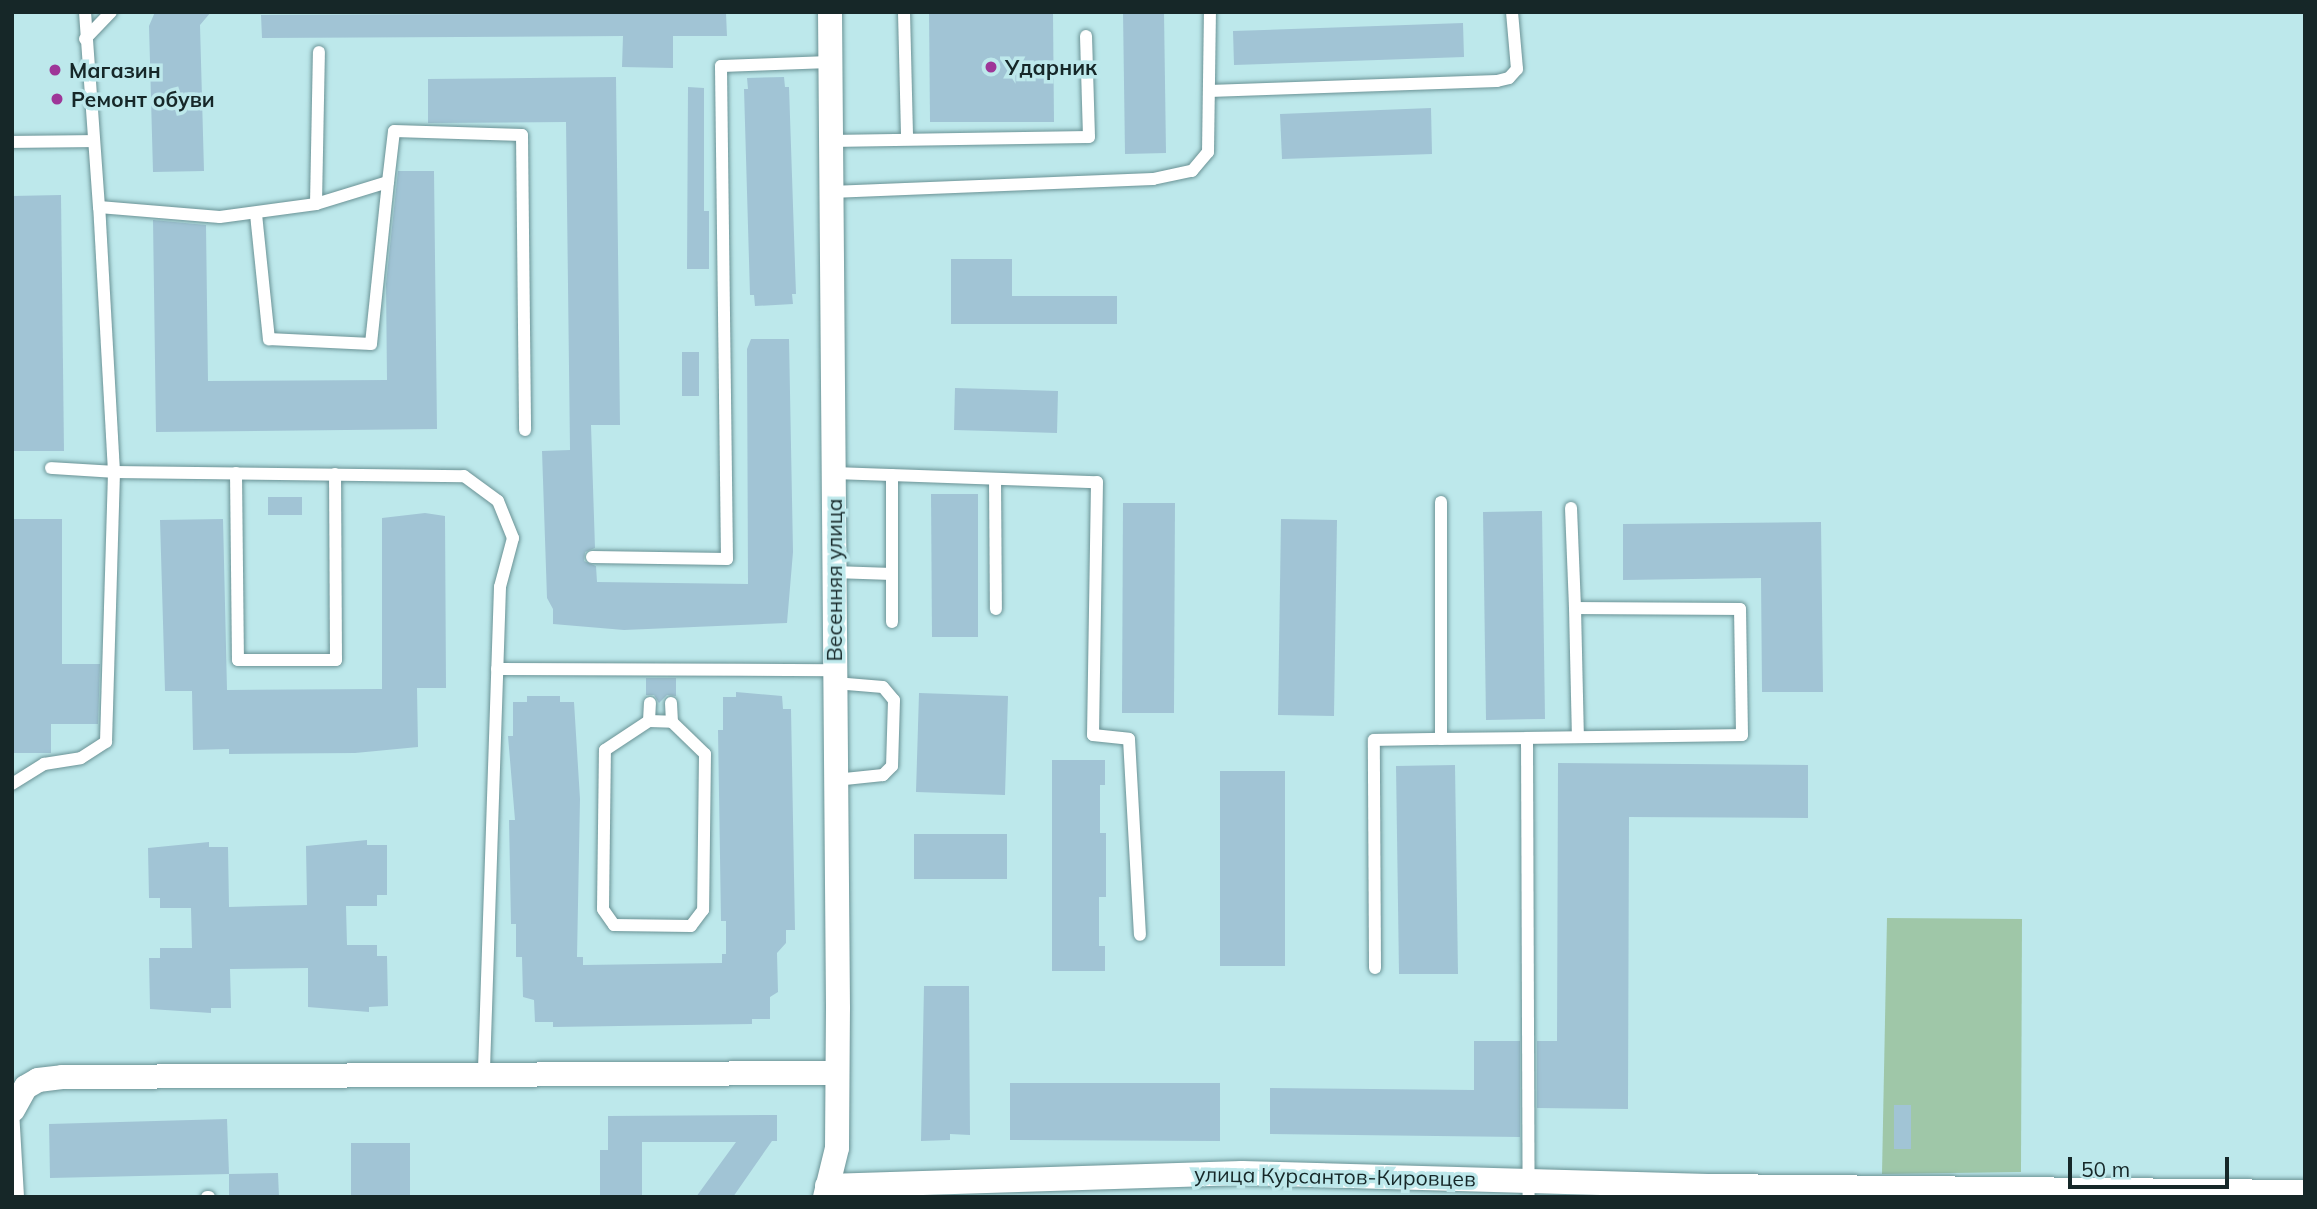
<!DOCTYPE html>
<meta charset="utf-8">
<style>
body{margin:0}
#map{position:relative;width:2317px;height:1209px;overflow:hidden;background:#bde8eb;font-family:Mulish,sans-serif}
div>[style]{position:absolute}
.green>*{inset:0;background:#9fc7a8}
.building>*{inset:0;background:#a1c4d5}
.roads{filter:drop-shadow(0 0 2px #6a9295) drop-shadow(0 0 2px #6a9295)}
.service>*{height:12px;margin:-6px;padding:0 6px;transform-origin:6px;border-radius:6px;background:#fff}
.minor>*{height:24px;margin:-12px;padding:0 12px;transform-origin:12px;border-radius:12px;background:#fff}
.dots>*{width:19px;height:19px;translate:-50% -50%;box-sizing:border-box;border:4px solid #bde8eb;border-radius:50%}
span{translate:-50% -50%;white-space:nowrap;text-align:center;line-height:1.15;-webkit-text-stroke:7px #bde8eb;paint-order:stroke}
.poi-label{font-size:21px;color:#162728;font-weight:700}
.left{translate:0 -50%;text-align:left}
.street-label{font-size:21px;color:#162728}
.frame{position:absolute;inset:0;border:14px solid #162728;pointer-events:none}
.scale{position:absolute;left:2068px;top:1157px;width:161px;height:32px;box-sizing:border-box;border:4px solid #162728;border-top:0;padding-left:9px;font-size:21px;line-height:24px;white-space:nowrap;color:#162728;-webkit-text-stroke:5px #bde8eb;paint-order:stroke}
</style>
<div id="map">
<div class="green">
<i style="clip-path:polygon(1887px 918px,2022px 919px,2021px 1172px,1882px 1174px)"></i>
</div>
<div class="building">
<i style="clip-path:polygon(155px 12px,211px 12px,200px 25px,204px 171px,153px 172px,149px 26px)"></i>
<i style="clip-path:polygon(929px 12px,1053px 12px,1054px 122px,930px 122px)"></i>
<i style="clip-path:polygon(1123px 12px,1164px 12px,1166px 153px,1125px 154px)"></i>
<i style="clip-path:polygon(726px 13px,727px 36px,673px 36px,673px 68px,622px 67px,623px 36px,262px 38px,261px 15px)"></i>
<i style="clip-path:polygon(1463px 23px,1464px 57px,1234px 65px,1233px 31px)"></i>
<i style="clip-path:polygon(616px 77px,620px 425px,591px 425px,595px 548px,585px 552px,584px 561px,596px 566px,597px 582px,748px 584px,747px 349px,751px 339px,789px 339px,793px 552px,787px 623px,624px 630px,553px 624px,553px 609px,547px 598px,542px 451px,570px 450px,566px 122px,428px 123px,428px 79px)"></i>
<i style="clip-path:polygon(784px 77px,785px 87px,789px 87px,796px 294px,792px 294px,793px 304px,755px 306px,754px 295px,750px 295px,744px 89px,748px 89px,747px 78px)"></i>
<i style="clip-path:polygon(688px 87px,704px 88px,704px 211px,709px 211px,709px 269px,687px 269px)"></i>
<i style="clip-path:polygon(1431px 108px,1432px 154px,1282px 159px,1280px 114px)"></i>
<i style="clip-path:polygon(398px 171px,434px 171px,437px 429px,156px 432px,153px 220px,206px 225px,208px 381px,387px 380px,386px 284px)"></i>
<i style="clip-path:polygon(61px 195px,64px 451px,12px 451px,12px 196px)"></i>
<i style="clip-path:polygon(951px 259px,1012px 259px,1012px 296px,1117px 296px,1117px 324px,951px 324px)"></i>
<i style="clip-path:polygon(682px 352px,699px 352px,699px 396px,682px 396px)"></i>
<i style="clip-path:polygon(955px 388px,1058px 391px,1057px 433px,954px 430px)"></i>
<i style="clip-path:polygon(931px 494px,978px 494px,978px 637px,932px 637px)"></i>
<i style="clip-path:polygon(268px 497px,302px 497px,302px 515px,268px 515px)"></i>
<i style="clip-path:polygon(1123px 503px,1175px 503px,1174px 713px,1122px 713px)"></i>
<i style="clip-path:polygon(1542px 511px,1545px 719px,1486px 720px,1483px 512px)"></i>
<i style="clip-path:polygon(425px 513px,445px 516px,446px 688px,417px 688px,418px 747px,355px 753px,229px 754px,229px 749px,193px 750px,192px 691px,165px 691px,160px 520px,223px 519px,227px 690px,382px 689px,382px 518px)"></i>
<i style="clip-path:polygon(12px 519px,62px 519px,62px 664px,100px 664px,98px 724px,51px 724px,51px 753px,12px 753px)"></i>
<i style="clip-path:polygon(1281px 519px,1337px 520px,1334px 716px,1278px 715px)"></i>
<i style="clip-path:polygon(1821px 522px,1823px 692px,1762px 692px,1761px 578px,1623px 580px,1623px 524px)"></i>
<i style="clip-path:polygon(646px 678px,676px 678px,676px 696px,667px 695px,659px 703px,654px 695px,646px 695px)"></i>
<i style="clip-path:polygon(736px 692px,782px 696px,783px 709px,791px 709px,795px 930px,786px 930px,786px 943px,777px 953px,778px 992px,770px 997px,770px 1019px,752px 1019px,752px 1024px,553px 1027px,553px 1022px,535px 1022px,534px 1000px,523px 997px,522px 957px,516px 957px,516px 924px,511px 924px,509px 820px,515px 820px,508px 736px,513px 736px,513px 702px,527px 702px,527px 696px,560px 696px,560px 702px,574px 702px,580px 799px,577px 957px,583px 957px,583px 965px,722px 963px,722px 954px,726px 954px,726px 921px,721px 921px,718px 730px,723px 730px,723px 697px,736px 697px)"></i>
<i style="clip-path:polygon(919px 693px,1008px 696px,1005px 795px,916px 792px)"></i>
<i style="clip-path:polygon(1052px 760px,1105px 760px,1105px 785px,1100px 785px,1100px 833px,1106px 833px,1106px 897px,1099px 897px,1099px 946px,1105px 946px,1105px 971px,1052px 971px)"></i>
<i style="clip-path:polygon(1558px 763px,1808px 765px,1808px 818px,1629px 817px,1628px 1109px,1537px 1108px,1537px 1041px,1557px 1041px)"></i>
<i style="clip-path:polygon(1455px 765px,1458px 974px,1399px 974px,1396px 766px)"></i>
<i style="clip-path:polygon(1220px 771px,1285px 771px,1285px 966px,1220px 966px)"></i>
<i style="clip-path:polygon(914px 834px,1007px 834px,1007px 879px,914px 879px)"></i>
<i style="clip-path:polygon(367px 840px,367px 845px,387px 845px,387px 895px,377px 895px,377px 906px,346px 906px,347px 945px,377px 945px,377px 956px,387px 956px,388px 1006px,369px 1007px,369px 1012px,308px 1007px,308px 968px,230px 969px,231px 1008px,211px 1008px,211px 1013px,150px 1009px,149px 958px,160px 958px,160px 948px,192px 948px,191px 908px,160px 908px,160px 898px,149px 898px,148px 848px,209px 842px,209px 847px,228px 847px,229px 907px,307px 905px,306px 846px)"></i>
<i style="clip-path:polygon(924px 986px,969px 986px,970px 1135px,950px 1134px,950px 1140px,921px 1141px)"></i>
<i style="clip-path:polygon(1474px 1041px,1520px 1041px,1520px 1137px,1270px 1134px,1270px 1088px,1474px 1090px)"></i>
<i style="clip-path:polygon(1010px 1083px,1220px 1083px,1220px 1141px,1010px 1140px)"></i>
<i style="clip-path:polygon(1894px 1105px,1911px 1105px,1911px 1149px,1894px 1149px)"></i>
<i style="clip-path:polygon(777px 1115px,777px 1141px,772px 1141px,733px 1197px,696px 1197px,736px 1142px,642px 1142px,642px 1197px,600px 1197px,600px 1150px,608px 1150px,608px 1116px)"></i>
<i style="clip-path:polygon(227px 1119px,229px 1174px,50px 1178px,49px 1124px)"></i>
<i style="clip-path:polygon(351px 1143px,410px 1143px,410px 1195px,351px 1195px)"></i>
<i style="clip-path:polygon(278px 1173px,279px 1197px,229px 1197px,229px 1174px)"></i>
</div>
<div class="roads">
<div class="service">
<i style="left:85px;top:12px;width:196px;rotate:85.9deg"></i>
<i style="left:99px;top:207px;width:121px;rotate:4.7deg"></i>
<i style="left:220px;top:217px;width:97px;rotate:-7.7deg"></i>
<i style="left:316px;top:204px;width:75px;rotate:-17deg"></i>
<i style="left:388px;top:182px;width:51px;rotate:-83.3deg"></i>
<i style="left:394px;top:131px;width:128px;rotate:1.8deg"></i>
<i style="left:522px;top:135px;width:295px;rotate:89.4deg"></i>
<i style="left:904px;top:12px;width:127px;rotate:88.6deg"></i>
<i style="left:85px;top:39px;width:37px;rotate:-46deg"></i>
<i style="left:1209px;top:91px;width:288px;rotate:-2deg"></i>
<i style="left:1497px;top:81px;width:12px;rotate:-14deg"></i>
<i style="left:1509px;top:78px;width:12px;rotate:-48deg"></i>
<i style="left:1517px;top:69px;width:57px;rotate:-95deg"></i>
<i style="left:830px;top:141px;width:259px;rotate:-0.9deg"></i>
<i style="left:1089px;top:137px;width:101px;rotate:-91.7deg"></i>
<i style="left:12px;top:142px;width:82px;rotate:-0.7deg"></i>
<i style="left:831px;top:192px;width:322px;rotate:-2.3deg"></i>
<i style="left:1153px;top:179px;width:40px;rotate:-12deg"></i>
<i style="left:1192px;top:171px;width:25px;rotate:-50deg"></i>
<i style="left:1208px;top:152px;width:140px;rotate:-89.2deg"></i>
<i style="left:316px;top:204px;width:152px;rotate:-88.9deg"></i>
<i style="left:256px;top:214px;width:126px;rotate:84.1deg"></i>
<i style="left:269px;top:339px;width:102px;rotate:2.8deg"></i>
<i style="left:371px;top:344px;width:163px;rotate:-84deg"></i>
<i style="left:51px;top:468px;width:63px;rotate:3.6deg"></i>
<i style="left:114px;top:472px;width:265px;rotate:-93.2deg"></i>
<i style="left:236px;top:473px;width:187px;rotate:89.4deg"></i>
<i style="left:238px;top:660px;width:98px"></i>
<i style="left:336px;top:660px;width:186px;rotate:-90.3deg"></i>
<i style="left:833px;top:473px;width:264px;rotate:2deg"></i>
<i style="left:1097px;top:482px;width:253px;rotate:90.9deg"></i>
<i style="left:1093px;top:735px;width:36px;rotate:6deg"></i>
<i style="left:1129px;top:739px;width:196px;rotate:86.8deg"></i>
<i style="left:995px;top:479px;width:130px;rotate:89.6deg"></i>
<i style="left:1441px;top:502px;width:237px;rotate:90deg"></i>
<i style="left:1441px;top:739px;width:86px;rotate:-0.7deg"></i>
<i style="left:1527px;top:738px;width:459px;rotate:89.8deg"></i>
<i style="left:1571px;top:508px;width:100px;rotate:87.7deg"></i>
<i style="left:592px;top:557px;width:135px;rotate:0.8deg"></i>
<i style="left:727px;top:559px;width:493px;rotate:-90.7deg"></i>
<i style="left:721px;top:66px;width:109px;rotate:-2.1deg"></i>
<i style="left:834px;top:572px;width:58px;rotate:2deg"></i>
<i style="left:892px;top:622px;width:147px;rotate:-90deg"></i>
<i style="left:497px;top:669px;width:338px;rotate:0.2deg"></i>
<i style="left:835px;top:683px;width:48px;rotate:4.8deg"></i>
<i style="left:883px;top:687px;width:17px;rotate:50deg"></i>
<i style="left:894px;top:700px;width:66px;rotate:91.7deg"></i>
<i style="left:892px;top:766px;width:13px;rotate:135deg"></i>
<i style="left:883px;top:775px;width:48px;rotate:174.1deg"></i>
<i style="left:671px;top:703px;width:19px;rotate:87deg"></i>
<i style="left:649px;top:721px;width:23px;rotate:2deg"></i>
<i style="left:672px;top:722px;width:46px;rotate:44.1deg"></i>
<i style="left:705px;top:754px;width:156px;rotate:90.7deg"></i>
<i style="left:703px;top:910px;width:20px;rotate:127deg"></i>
<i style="left:691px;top:926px;width:77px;rotate:-179.3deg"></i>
<i style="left:614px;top:925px;width:19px;rotate:-125deg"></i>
<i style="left:603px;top:909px;width:159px;rotate:-89.3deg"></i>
<i style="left:605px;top:750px;width:53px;rotate:-33.4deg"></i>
<i style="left:649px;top:721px;width:18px;rotate:-87deg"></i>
<i style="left:1527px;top:738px;width:215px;rotate:-0.8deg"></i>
<i style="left:1742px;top:735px;width:126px;rotate:-90.9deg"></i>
<i style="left:1740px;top:609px;width:165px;rotate:-179.7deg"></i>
<i style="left:1575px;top:608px;width:128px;rotate:88.7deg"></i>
<i style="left:12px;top:784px;width:38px;rotate:-32deg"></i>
<i style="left:44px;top:764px;width:37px;rotate:-9deg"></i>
<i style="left:81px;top:758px;width:30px;rotate:-33deg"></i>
<i style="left:106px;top:742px;width:270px;rotate:-88.3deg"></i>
<i style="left:114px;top:472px;width:350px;rotate:0.7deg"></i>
<i style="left:464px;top:476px;width:42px;rotate:36.3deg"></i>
<i style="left:498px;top:501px;width:40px;rotate:68deg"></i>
<i style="left:513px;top:538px;width:51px;rotate:104.9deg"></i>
<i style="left:500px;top:587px;width:488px;rotate:91.9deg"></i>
<i style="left:1375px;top:968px;width:228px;rotate:-90.3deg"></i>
<i style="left:1374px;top:740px;width:67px;rotate:-0.9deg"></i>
<i style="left:13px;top:1110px;width:87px;rotate:86.7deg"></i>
<i style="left:207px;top:1197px;width:2px"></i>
</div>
<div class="minor">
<i style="left:13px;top:1110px;width:26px;rotate:-61deg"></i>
<i style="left:26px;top:1087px;width:14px;rotate:-30deg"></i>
<i style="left:38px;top:1080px;width:24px;rotate:-7deg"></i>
<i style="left:62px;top:1077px;width:775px;rotate:-0.3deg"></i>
<i style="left:827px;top:1186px;width:415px;rotate:-1.8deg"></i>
<i style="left:1242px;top:1173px;width:466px;rotate:1.6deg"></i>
<i style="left:1708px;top:1186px;width:597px;rotate:0.58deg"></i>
<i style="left:825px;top:1197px;width:50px;rotate:-76.2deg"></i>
<i style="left:837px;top:1148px;width:140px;rotate:-89.6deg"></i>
<i style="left:838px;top:1008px;width:996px;rotate:-90.46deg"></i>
</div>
</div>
<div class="dots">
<i style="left:991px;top:67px;background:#9e3698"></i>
<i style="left:55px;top:70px;background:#9e3698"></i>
<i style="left:57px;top:99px;background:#9e3698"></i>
</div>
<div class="poi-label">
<span class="left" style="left:1005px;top:67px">Ударник</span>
<span class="left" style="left:69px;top:70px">Магазин</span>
<span class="left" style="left:71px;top:99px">Ремонт обуви</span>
</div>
<div class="street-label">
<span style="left:834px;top:580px;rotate:-90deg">Весенняя улица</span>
<span style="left:1335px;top:1176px;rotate:1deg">улица Курсантов-Кировцев</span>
</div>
<div class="frame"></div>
<div class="scale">50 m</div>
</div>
